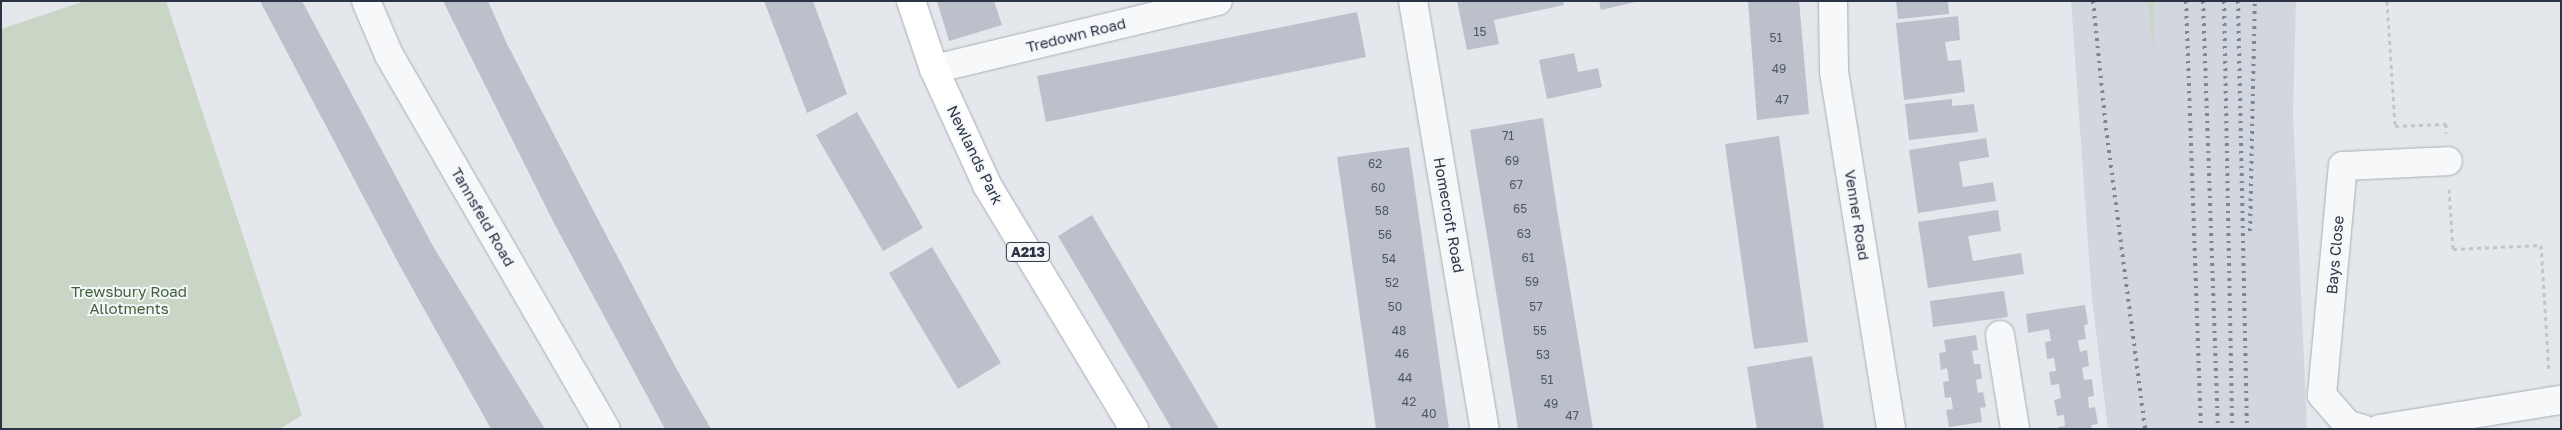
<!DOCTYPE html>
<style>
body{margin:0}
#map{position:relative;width:2562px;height:430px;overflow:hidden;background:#e4e7ec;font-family:"Golos Text",sans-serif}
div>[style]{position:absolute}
.built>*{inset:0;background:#d2d6de}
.green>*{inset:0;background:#c9d6c5}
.building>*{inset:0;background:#bbc0ca}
.path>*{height:3px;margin-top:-1.5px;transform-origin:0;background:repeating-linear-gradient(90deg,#c2c5cb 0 4px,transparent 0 8px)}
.roads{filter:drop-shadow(0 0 1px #a9aeb7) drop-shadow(0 0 1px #a9aeb7)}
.minor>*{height:28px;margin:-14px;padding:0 14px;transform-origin:14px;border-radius:14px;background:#f7f8fa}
.major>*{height:28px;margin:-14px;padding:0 14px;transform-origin:14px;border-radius:14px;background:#fff}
.rail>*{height:4px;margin-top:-2px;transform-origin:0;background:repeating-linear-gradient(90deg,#7d8696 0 2.5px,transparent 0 7.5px)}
span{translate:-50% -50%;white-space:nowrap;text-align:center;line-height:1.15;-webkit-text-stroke:4px #f4f6f9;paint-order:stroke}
.number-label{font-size:12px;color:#4f5766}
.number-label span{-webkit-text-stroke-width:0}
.shield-label span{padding:1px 4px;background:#f4f6f9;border:1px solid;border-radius:4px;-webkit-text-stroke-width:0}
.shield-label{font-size:14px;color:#2b3445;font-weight:700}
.street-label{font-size:15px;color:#2b3445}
.park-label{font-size:15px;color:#3f6138}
.frame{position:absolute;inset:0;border:2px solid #2b3445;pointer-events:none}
</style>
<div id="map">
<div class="built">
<i style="clip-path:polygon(2071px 1px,2296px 1px,2293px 114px,2307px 429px,2108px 429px,2092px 299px)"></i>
</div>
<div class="green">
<i style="clip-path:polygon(85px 1px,166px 1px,302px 415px,280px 429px,1px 429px,1px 29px)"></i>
<i style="clip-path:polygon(2148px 1px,2154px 1px,2154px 52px)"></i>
</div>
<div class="building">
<i style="clip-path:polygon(260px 1px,302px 1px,434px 248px,545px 429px,491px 429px,400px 266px)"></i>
<i style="clip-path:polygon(443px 1px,488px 1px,506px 42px,592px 208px,676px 368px,711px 429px,665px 429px,555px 225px)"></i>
<i style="clip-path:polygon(764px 1px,813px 1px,847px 94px,807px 113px)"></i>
<i style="clip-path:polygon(937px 1px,994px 1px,1002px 25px,949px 41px)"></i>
<i style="clip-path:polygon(1457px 1px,1563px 1px,1564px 5px,1494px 20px,1499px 44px,1467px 50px)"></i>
<i style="clip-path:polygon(1599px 1px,1635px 1px,1635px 2px,1601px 10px)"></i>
<i style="clip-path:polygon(1748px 1px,1799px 1px,1809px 114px,1757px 120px)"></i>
<i style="clip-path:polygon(1896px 1px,1948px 1px,1949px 14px,1898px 19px)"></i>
<i style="clip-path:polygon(1357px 12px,1366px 57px,1046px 122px,1037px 76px)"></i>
<i style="clip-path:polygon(1958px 16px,1960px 40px,1945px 42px,1948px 61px,1961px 60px,1965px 92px,1904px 100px,1896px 23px)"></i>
<i style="clip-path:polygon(1574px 53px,1578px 72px,1598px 68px,1602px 87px,1547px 99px,1539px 60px)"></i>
<i style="clip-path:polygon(1952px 99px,1952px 106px,1974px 104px,1978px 132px,1909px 140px,1905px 104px)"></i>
<i style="clip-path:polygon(857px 112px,923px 228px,883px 251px,816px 135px)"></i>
<i style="clip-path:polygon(1543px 118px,1558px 216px,1593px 429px,1518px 429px,1470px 130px)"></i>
<i style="clip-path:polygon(1779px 136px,1808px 342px,1754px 349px,1725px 144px)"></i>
<i style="clip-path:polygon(1986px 138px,1989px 157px,1959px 162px,1963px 187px,1993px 182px,1996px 201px,1918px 213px,1909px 150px)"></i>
<i style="clip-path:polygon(1409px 147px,1426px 266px,1449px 429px,1376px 429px,1344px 205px,1337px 157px)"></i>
<i style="clip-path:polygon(1998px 210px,2001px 231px,1968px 236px,1973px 261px,2021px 253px,2024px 274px,1928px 288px,1918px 222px)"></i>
<i style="clip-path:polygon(1092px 215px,1219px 429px,1172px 429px,1058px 236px)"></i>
<i style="clip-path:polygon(932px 247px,1001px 363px,958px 389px,889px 273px)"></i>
<i style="clip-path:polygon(2004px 291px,2008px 317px,1933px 327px,1930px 301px)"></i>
<i style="clip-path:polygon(2085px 305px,2088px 324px,2084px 325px,2086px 339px,2078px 340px,2080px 352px,2087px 350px,2089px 366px,2082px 368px,2084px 380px,2092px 379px,2094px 396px,2088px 397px,2089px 408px,2095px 407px,2098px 424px,2091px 425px,2092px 429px,2058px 429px,2058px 427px,2065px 426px,2064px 415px,2057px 416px,2054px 400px,2061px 398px,2059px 384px,2051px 385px,2049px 372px,2056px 371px,2054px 358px,2047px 359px,2045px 342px,2051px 341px,2049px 329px,2028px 333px,2026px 314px)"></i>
<i style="clip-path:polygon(1976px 335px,1978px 350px,1972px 351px,1974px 364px,1980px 364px,1982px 378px,1976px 380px,1978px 393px,1983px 392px,1986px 407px,1980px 408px,1982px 422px,1949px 427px,1946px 410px,1953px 409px,1951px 397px,1945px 398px,1943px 382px,1949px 381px,1947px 368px,1941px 370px,1939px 353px,1946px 352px,1944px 340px)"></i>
<i style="clip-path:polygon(1812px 356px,1824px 429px,1757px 429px,1747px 367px)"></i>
</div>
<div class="path">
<i style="left:2387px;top:1px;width:125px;rotate:86.3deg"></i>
<i style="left:2395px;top:126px;width:51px;rotate:-2.2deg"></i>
<i style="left:2446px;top:124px;width:9px;rotate:90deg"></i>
<i style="left:2449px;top:189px;width:60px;rotate:86.2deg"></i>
<i style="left:2453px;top:249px;width:88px;rotate:-2.6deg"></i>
<i style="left:2541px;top:245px;width:127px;rotate:86.4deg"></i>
</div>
<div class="roads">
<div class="minor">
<i style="left:366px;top:1px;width:59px;rotate:66.9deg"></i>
<i style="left:389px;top:55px;width:432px;rotate:59.9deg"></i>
<i style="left:1413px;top:1px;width:434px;rotate:80.5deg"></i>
<i style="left:1833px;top:1px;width:71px;rotate:89.2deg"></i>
<i style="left:1834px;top:72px;width:362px;rotate:80.9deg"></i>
<i style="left:934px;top:69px;width:292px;rotate:-13.5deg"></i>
<i style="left:2000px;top:335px;width:95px;rotate:80.9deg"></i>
<i style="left:2363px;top:429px;width:16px;rotate:-165deg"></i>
<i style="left:2348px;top:425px;width:40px;rotate:-131deg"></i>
<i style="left:2322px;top:395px;width:230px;rotate:-84.8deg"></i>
<i style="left:2343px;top:166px;width:105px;rotate:-2.7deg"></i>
<i style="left:2379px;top:429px;width:184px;rotate:-9.1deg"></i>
</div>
<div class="major">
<i style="left:911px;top:1px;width:72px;rotate:71.3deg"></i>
<i style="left:934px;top:69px;width:128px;rotate:65.4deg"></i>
<i style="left:987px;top:185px;width:285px;rotate:58.9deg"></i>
</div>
</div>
<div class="rail">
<i style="left:2093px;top:1px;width:128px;rotate:84.2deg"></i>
<i style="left:2106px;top:128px;width:304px;rotate:82.6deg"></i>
<i style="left:2186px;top:1px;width:428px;rotate:88deg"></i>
<i style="left:2203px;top:1px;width:428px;rotate:88deg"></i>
<i style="left:2224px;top:1px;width:428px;rotate:88.9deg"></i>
<i style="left:2238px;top:1px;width:428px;rotate:88.8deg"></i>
<i style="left:2250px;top:231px;width:230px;rotate:-88.8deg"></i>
</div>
<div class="number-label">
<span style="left:1480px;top:32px">15</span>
<span style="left:1776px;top:38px">51</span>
<span style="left:1779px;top:69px">49</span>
<span style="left:1782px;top:100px">47</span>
<span style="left:1508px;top:136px">71</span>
<span style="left:1512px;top:161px">69</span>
<span style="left:1375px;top:164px">62</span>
<span style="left:1516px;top:185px">67</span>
<span style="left:1378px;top:188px">60</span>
<span style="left:1520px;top:209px">65</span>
<span style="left:1382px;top:211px">58</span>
<span style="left:1524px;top:234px">63</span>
<span style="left:1385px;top:235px">56</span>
<span style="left:1528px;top:258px">61</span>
<span style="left:1389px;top:259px">54</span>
<span style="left:1532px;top:282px">59</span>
<span style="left:1392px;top:283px">52</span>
<span style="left:1395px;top:307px">50</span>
<span style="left:1536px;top:307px">57</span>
<span style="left:1399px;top:331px">48</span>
<span style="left:1540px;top:331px">55</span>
<span style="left:1402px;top:354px">46</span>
<span style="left:1543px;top:355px">53</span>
<span style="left:1405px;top:378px">44</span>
<span style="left:1547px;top:380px">51</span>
<span style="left:1409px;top:402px">42</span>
<span style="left:1551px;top:404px">49</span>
<span style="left:1429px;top:414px">40</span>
<span style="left:1572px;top:416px">47</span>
</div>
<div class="shield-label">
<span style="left:1028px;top:252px">A213</span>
</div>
<div class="street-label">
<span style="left:1076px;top:35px;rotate:-14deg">Tredown Road</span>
<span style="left:975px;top:155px;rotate:64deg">Newlands Park</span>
<span style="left:1449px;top:215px;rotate:80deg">Homecroft Road</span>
<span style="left:1857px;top:215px;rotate:81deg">Venner Road</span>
<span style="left:483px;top:217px;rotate:60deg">Tannsfeld Road</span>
<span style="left:2335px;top:255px;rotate:-85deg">Bays Close</span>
</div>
<div class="park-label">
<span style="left:129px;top:300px">Trewsbury Road<br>Allotments</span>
</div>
<div class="frame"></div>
</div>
